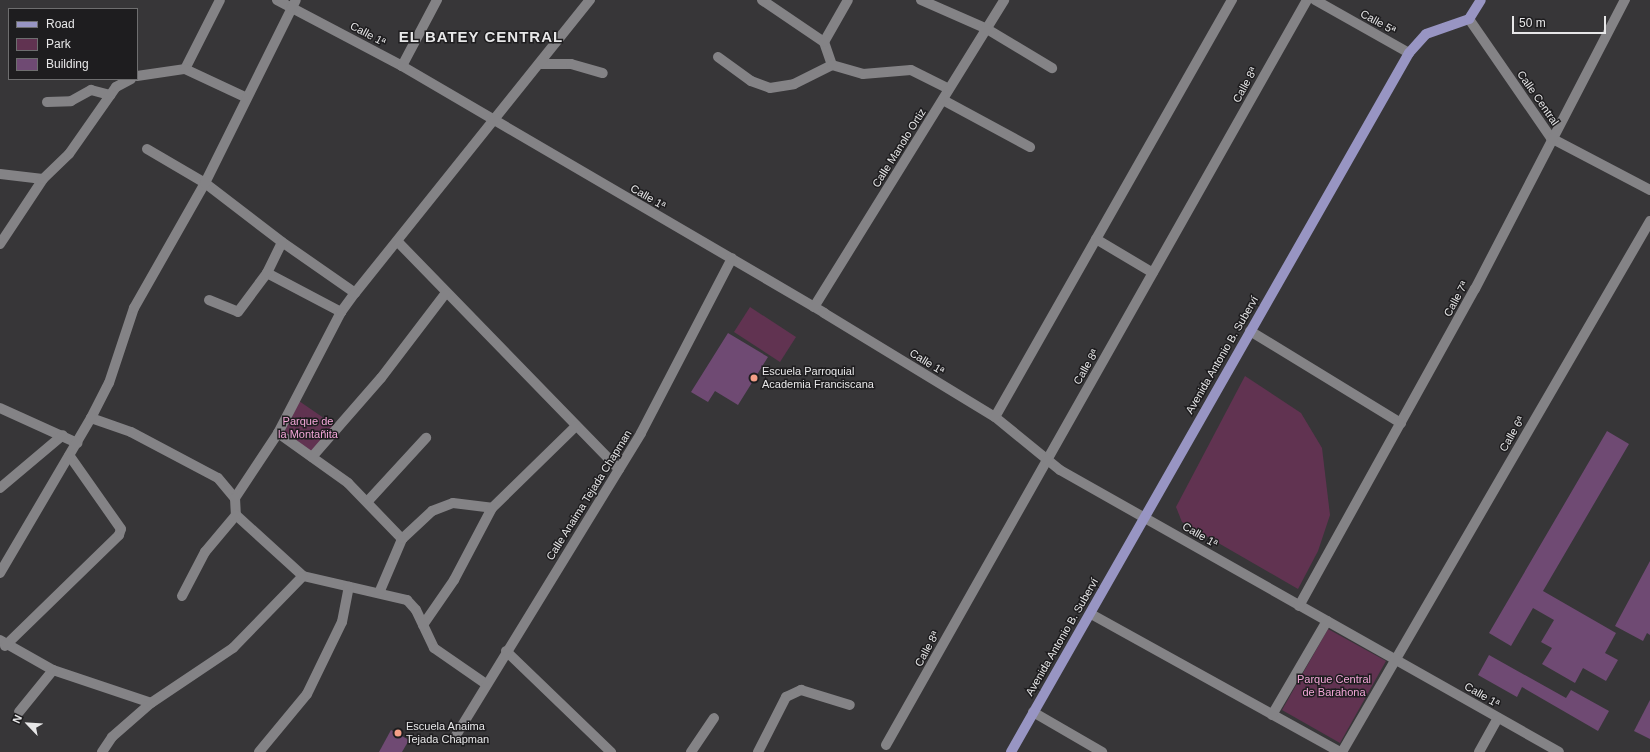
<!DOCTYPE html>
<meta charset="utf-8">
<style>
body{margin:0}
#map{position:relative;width:1650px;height:752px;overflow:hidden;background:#373638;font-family:Helvetica,sans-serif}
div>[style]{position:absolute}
.green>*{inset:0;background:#613351}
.building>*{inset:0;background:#6f4a73}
.minor>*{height:10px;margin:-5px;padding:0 5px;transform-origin:5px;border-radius:5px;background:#848386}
.major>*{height:10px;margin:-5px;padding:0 5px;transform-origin:5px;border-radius:5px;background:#9895c3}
.dots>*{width:11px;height:11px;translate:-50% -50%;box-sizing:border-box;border:2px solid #1e1d1f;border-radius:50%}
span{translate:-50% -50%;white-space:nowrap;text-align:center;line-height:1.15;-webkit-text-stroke:3px #1e1d1f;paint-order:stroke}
.street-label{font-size:11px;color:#e7e7e8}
.poi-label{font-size:11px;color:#e7e7e8}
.left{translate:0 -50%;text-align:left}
.park-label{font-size:11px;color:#f2a6d7}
.district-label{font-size:15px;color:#e7e7e8;font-weight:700;letter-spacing:1px}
.legend{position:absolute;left:8px;top:8px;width:130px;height:72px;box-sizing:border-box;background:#1e1d1f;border:1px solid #6e6e6f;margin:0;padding:5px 7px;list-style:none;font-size:12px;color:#e7e7e8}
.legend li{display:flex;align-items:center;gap:8px;height:20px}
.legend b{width:20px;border:1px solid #6e6e6f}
.north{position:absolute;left:8px;top:704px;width:40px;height:40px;-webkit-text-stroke:3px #1e1d1f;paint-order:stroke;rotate:295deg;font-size:11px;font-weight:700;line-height:16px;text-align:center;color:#e7e7e8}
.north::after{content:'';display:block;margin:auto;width:14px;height:18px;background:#e7e7e8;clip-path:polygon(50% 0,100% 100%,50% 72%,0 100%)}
.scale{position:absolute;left:1512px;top:16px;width:94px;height:18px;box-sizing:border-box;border:2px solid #e7e7e8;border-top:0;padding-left:5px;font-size:12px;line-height:14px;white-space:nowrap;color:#e7e7e8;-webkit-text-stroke:3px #1e1d1f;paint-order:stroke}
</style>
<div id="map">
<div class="green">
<i style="clip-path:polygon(750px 307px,796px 337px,780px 362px,734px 332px)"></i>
<i style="clip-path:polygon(1245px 376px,1301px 413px,1322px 448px,1330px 515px,1318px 551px,1298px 589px,1182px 522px,1176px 507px)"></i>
<i style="clip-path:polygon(299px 401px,334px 425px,311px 452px,282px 432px)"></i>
<i style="clip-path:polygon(1328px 629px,1386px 661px,1340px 743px,1282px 710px)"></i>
</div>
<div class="building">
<i style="clip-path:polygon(728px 333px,768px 357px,738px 405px,715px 391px,708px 402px,691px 392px)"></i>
<i style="clip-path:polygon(1607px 431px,1629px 444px,1543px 591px,1616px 633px,1605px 653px,1618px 660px,1606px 681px,1583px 668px,1575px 683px,1542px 664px,1552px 648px,1541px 642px,1554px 620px,1533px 608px,1511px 646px,1489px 633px)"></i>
<i style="clip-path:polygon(1650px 561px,1650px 635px,1647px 633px,1643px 641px,1615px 626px)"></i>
<i style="clip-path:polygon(1489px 655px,1566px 698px,1571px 690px,1609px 711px,1598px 731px,1522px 687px,1517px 697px,1478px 675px)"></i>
<i style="clip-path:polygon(1650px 700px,1650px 739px,1634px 731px)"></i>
<i style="clip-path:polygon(391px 730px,409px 740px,402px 752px,379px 752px)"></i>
</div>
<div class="minor">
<i style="left:277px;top:0;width:141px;rotate:27.8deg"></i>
<i style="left:402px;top:66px;width:489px;rotate:30.3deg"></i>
<i style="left:824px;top:313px;width:200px;rotate:31.3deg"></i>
<i style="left:995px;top:417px;width:84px;rotate:39.2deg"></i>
<i style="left:1060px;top:470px;width:573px;rotate:29.47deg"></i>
<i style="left:762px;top:0;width:75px;rotate:34.1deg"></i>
<i style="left:824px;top:42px;width:24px;rotate:71deg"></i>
<i style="left:921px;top:0;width:72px;rotate:23.7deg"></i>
<i style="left:987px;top:29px;width:76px;rotate:31deg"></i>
<i style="left:1315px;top:0;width:108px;rotate:29.4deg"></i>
<i style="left:1469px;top:19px;width:145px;rotate:55.4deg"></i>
<i style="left:1551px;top:138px;width:112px;rotate:27.7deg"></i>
<i style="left:824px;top:42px;width:48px;rotate:-60.3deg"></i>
<i style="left:718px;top:57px;width:41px;rotate:36deg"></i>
<i style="left:751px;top:81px;width:20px;rotate:20deg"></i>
<i style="left:770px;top:88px;width:24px;rotate:-9deg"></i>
<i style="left:794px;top:84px;width:42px;rotate:-26.6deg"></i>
<i style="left:832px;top:65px;width:32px;rotate:16deg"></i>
<i style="left:863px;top:74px;width:48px;rotate:-4.8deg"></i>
<i style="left:911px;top:70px;width:42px;rotate:26.6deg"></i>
<i style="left:539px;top:64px;width:32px"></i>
<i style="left:571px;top:64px;width:33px;rotate:16deg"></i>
<i style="left:402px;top:66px;width:75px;rotate:-62.1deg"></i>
<i style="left:185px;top:69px;width:77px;rotate:-63.1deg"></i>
<i style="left:137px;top:76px;width:49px;rotate:-8.3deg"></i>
<i style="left:185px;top:69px;width:68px;rotate:25.1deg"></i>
<i style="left:943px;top:100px;width:99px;rotate:28.4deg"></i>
<i style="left:47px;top:102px;width:24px;rotate:-2deg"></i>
<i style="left:71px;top:101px;width:23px;rotate:-29deg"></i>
<i style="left:91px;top:90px;width:20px;rotate:15deg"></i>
<i style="left:147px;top:149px;width:67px;rotate:30.4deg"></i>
<i style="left:205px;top:183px;width:97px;rotate:37.5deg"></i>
<i style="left:282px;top:242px;width:89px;rotate:34.9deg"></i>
<i style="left:0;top:174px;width:43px;rotate:6.6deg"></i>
<i style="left:1096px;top:239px;width:66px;rotate:30.8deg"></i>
<i style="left:398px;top:242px;width:317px;rotate:45.8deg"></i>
<i style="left:0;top:244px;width:78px;rotate:-56.5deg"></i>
<i style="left:43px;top:179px;width:36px;rotate:-44deg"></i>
<i style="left:69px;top:154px;width:82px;rotate:-55deg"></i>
<i style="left:116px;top:87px;width:17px;rotate:-28deg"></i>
<i style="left:267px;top:273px;width:84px;rotate:27.8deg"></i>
<i style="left:209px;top:300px;width:31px;rotate:22deg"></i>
<i style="left:238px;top:312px;width:49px;rotate:-53.4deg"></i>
<i style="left:267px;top:273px;width:34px;rotate:-64deg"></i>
<i style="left:814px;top:307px;width:361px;rotate:-58.2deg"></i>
<i style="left:1250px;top:331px;width:177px;rotate:31.4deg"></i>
<i style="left:0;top:408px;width:85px;rotate:24.4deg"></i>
<i style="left:995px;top:417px;width:480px;rotate:-60.4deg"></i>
<i style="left:91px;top:418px;width:42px;rotate:19.3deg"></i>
<i style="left:131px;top:432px;width:98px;rotate:27.9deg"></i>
<i style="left:218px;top:478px;width:26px;rotate:50deg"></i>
<i style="left:235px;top:498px;width:78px;rotate:-56.5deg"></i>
<i style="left:278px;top:433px;width:136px;rotate:-62.5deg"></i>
<i style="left:341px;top:312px;width:24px;rotate:-54deg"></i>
<i style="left:355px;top:293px;width:376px;rotate:-51.3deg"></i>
<i style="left:278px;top:433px;width:86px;rotate:35.5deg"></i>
<i style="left:348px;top:483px;width:78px;rotate:46deg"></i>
<i style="left:312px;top:457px;width:105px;rotate:-48.9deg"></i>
<i style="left:381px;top:378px;width:106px;rotate:-52.7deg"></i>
<i style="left:0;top:488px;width:82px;rotate:-40.1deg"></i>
<i style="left:235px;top:498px;width:17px;rotate:87deg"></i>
<i style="left:236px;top:515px;width:91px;rotate:42.3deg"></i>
<i style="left:303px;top:576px;width:107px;rotate:13deg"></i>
<i style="left:407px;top:600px;width:13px;rotate:48deg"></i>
<i style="left:416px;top:610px;width:42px;rotate:64.7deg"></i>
<i style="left:434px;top:648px;width:63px;rotate:34.7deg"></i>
<i style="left:368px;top:501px;width:86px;rotate:-47.4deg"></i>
<i style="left:0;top:573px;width:180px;rotate:-59.6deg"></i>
<i style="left:91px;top:418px;width:39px;rotate:-63deg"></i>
<i style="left:109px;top:383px;width:79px;rotate:-71.6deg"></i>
<i style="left:134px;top:308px;width:144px;rotate:-60.4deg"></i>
<i style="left:205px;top:183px;width:204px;rotate:-63.6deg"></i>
<i style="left:379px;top:593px;width:59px;rotate:-66.9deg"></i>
<i style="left:402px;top:539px;width:41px;rotate:-43deg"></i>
<i style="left:432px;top:511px;width:22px;rotate:-21deg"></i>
<i style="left:453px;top:503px;width:39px;rotate:7deg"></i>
<i style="left:182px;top:596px;width:50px;rotate:-62.4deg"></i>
<i style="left:205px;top:552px;width:48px;rotate:-50deg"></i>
<i style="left:1299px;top:606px;width:363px;rotate:-61deg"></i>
<i style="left:1475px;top:289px;width:326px;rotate:-62.6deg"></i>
<i style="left:1091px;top:614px;width:285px;rotate:29deg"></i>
<i style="left:423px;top:625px;width:55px;rotate:-55.4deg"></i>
<i style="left:454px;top:580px;width:81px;rotate:-62.2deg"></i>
<i style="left:492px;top:508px;width:117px;rotate:-44.3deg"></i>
<i style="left:0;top:640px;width:61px;rotate:29.5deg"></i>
<i style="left:53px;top:670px;width:103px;rotate:18.6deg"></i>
<i style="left:5px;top:646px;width:159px;rotate:-44.2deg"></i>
<i style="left:119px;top:535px;width:6px;rotate:-72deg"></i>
<i style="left:121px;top:529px;width:90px;rotate:-125.1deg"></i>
<i style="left:506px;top:651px;width:146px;rotate:43.9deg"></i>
<i style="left:19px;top:712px;width:54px;rotate:-51deg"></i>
<i style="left:1033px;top:712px;width:80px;rotate:30.1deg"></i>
<i style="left:1272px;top:715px;width:109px;rotate:-59.7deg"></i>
<i style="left:455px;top:737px;width:356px;rotate:-58.5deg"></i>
<i style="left:641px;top:433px;width:197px;rotate:-62.5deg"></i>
<i style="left:886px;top:745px;width:856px;rotate:-60.53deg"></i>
<i style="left:102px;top:752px;width:18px;rotate:-56deg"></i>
<i style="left:112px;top:737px;width:52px;rotate:-41.1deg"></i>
<i style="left:151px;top:703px;width:99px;rotate:-33.9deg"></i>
<i style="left:233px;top:648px;width:100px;rotate:-45.8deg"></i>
<i style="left:259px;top:752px;width:75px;rotate:-50.4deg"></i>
<i style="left:307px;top:694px;width:80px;rotate:-64.1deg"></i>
<i style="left:342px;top:622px;width:36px;rotate:-79deg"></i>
<i style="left:691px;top:752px;width:41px;rotate:-55.9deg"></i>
<i style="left:758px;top:752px;width:62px;rotate:-63deg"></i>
<i style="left:786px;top:697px;width:17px;rotate:-25deg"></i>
<i style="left:801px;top:690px;width:51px;rotate:17deg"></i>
<i style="left:1342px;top:752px;width:614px;rotate:-59.88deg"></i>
<i style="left:1479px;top:752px;width:39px;rotate:-61deg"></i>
</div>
<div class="major">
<i style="left:1011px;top:752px;width:804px;rotate:-60.34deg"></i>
<i style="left:1409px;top:53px;width:25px;rotate:-48deg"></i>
<i style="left:1426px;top:34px;width:46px;rotate:-19.2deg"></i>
<i style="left:1469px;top:19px;width:22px;rotate:-58deg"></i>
</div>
<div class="dots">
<i style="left:754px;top:378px;background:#f49e87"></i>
<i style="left:398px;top:733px;background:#f49e87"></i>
</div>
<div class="street-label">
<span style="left:1378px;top:22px;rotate:29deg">Calle 5ª</span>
<span style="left:368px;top:34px;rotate:28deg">Calle 1ª</span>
<span style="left:1245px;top:85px;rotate:-61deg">Calle 8ª</span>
<span style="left:1538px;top:98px;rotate:55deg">Calle Central</span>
<span style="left:899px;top:148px;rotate:-58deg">Calle Manolo Ortiz</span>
<span style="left:648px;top:197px;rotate:30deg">Calle 1ª</span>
<span style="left:1456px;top:299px;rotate:-61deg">Calle 7ª</span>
<span style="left:1222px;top:355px;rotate:-60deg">Avenida Antonio B. Suberví</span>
<span style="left:927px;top:362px;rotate:32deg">Calle 1ª</span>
<span style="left:1086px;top:367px;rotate:-60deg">Calle 8ª</span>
<span style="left:1512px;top:434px;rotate:-60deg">Calle 6ª</span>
<span style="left:589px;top:495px;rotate:-58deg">Calle Anaima Tejada Chapman</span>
<span style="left:1200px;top:535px;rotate:30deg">Calle 1ª</span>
<span style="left:1062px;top:637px;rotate:-60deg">Avenida Antonio B. Suberví</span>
<span style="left:927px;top:649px;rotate:-61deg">Calle 8ª</span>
<span style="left:1482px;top:695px;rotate:30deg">Calle 1ª</span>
</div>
<div class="poi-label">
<span class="left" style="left:762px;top:378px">Escuela Parroquial<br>Academia Franciscana</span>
<span class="left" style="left:406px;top:733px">Escuela Anaima<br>Tejada Chapman</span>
</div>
<div class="park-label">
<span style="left:308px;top:428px">Parque de<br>la Montañita</span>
<span style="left:1334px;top:686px">Parque Central<br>de Barahona</span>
</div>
<div class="district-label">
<span style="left:481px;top:37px">EL BATEY CENTRAL</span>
</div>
<ul class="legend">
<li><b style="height:5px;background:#9895c3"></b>Road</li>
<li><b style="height:11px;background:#613351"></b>Park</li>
<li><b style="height:11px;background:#6f4a73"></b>Building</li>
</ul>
<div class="north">N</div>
<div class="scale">50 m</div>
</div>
